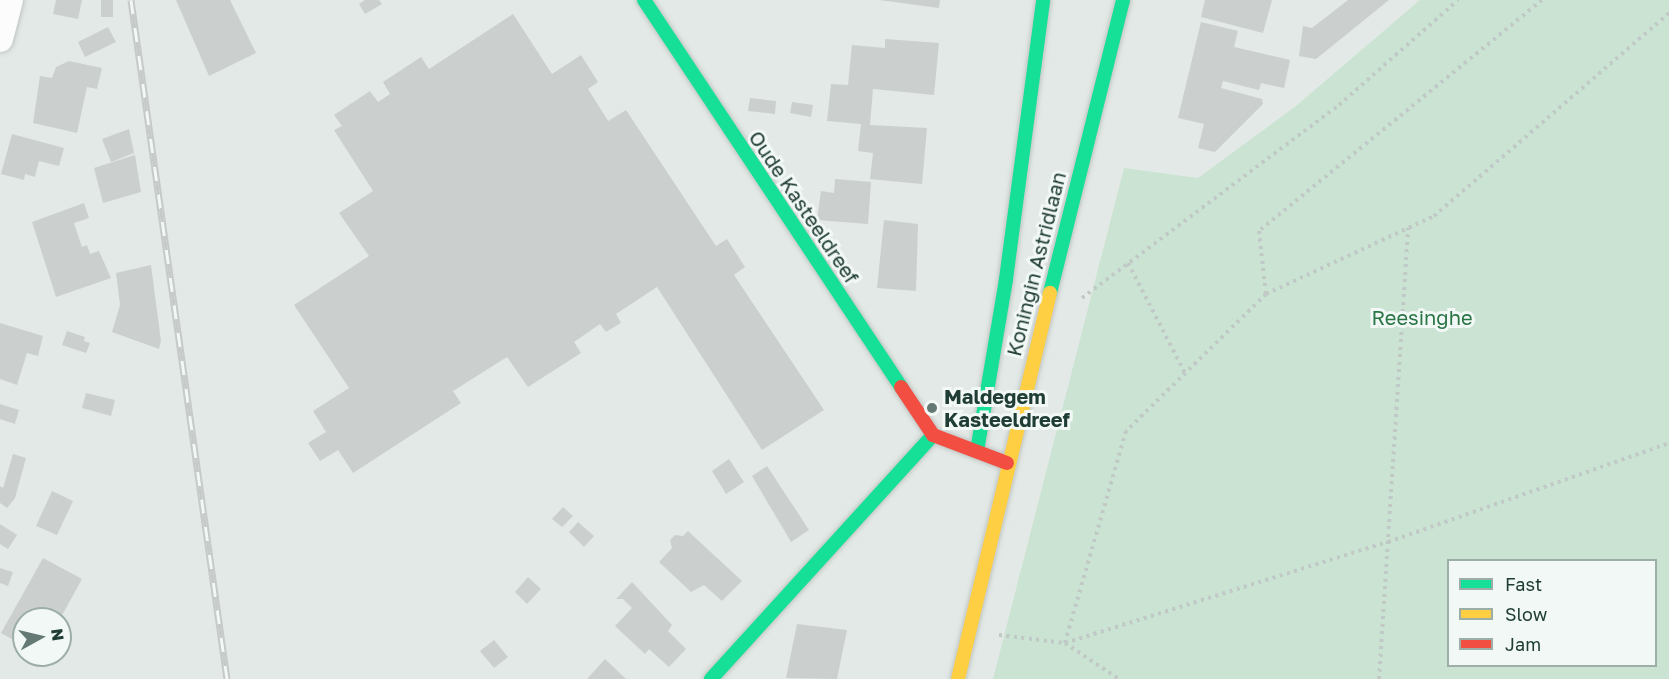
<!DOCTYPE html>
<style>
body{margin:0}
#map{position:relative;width:1669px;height:679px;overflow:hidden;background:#e3e9e6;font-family:"Golos Text",sans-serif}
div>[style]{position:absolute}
.green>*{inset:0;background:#cbe3d2}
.building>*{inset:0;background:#cbd0ce}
.path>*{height:4px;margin-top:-2px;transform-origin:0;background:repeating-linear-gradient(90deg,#c0c9c6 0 3px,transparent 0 7.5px)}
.roads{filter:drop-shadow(0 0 2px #c0c6c3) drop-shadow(0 0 2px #c0c6c3)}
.street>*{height:26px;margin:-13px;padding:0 13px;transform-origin:13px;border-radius:13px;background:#fbfcfb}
.fast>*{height:14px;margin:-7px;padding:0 7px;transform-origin:7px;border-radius:7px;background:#16e098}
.slow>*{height:14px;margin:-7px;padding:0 7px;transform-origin:7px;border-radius:7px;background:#ffcf43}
.jam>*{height:14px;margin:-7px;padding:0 7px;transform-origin:7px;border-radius:7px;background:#f24e42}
.rail>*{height:7px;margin-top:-3.5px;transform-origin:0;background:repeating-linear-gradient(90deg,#f1f8f5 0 14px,#c6cac9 0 28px);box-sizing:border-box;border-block:2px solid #c6cac9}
.dots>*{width:16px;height:16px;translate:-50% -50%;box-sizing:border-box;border:3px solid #f1f8f5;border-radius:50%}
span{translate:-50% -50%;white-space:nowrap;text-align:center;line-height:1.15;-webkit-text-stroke:6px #f1f8f5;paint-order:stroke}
.street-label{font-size:20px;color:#203d35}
.park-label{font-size:20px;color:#297546}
.poi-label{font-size:20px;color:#203d35;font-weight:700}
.left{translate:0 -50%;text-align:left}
.legend{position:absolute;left:1447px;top:559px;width:210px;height:108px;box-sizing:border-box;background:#f1f8f5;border:2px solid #9dada8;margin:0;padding:8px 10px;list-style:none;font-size:18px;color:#203d35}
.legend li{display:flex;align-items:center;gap:12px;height:30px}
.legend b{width:30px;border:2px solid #9dada8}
.north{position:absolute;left:12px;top:607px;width:60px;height:60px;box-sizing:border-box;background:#f1f8f5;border:2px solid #9dada8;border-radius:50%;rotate:82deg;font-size:16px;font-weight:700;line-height:24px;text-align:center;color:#203d35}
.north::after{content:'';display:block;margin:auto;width:21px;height:27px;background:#647973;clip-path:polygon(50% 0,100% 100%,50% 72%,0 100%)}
</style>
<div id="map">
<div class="green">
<i style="clip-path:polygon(evenodd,1420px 0,1669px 0,1669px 679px,993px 679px,1124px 168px,1198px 178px,1296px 106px,1420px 0,1448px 560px,1656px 560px,1656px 666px,1448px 666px,1448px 560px)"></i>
</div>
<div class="building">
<i style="clip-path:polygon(56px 0,82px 0,78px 19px,53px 14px)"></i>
<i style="clip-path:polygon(101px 0,113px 0,113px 17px,101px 17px)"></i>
<i style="clip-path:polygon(176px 0,230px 0,256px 53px,209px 76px)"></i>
<i style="clip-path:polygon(365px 0,379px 0,382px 4px,365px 14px,359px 4px)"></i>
<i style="clip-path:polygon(879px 0,940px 0,939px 8px)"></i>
<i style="clip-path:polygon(1205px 0,1272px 0,1263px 33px,1201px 17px)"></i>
<i style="clip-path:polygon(1348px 0,1389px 0,1316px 59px,1299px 56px,1303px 26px,1312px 28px)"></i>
<i style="clip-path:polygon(513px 14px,552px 74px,581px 55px,598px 82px,588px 89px,608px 121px,626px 110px,716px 246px,727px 239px,745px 267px,734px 275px,824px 410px,762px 450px,657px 287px,616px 314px,621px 323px,606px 332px,600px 324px,574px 342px,581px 353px,528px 387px,507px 357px,453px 391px,461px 403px,353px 473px,338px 450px,320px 461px,308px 443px,326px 432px,313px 411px,349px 388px,294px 305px,369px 256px,339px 213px,373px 191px,334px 130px,342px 126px,334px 115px,370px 91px,378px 102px,390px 94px,383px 82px,421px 57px,429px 69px)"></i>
<i style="clip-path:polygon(1201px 22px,1238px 31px,1234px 47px,1290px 60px,1284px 88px,1261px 83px,1259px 90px,1223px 81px,1221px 88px,1262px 99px,1263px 104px,1215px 152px,1198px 148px,1204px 124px,1178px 118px)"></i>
<i style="clip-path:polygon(108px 27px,116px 42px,85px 57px,78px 42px)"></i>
<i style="clip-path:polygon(885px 39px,939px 43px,934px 95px,873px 89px,870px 125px,927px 128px,922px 184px,870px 179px,873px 153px,858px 151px,861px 124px,827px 121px,831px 84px,848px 85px,852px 45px,885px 48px)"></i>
<i style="clip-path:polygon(69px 61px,102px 68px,97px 89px,87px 87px,77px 133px,33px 123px,40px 76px,52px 78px,56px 67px)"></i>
<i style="clip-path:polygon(750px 98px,776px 101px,775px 114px,748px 111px)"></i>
<i style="clip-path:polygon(792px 102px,813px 105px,811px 117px,790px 113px)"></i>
<i style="clip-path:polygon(129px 129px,134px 153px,111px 162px,102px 139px)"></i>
<i style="clip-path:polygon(12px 134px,64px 148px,59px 166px,39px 161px,35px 177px,25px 174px,24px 180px,1px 174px)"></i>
<i style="clip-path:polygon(135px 155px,141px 192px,103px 203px,94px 168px)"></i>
<i style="clip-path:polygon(835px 179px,871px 182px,868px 224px,817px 220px,821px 191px,834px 193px)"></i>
<i style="clip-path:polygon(84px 203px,89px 218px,74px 223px,82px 247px,87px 245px,90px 254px,99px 251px,111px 278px,56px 297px,32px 222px)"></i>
<i style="clip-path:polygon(884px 220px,918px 224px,916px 291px,877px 288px)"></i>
<i style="clip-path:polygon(151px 265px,161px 341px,159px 349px,112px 332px,120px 305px,116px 273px)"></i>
<i style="clip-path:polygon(0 323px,43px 336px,38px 356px,27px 353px,17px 385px,0 379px)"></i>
<i style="clip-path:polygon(67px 331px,85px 337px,84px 341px,90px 343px,86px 353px,62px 345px)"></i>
<i style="clip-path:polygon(86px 393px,115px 400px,111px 416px,82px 408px)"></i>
<i style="clip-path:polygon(0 404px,19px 410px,15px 424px,0 419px)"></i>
<i style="clip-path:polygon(13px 454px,26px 458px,15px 498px,7px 508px,0 503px,0 486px,3px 488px)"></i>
<i style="clip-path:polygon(729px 459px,744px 482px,726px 494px,712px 471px)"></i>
<i style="clip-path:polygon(767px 466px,809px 530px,791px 542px,752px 476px)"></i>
<i style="clip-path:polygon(52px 491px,73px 501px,57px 535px,36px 526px)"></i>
<i style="clip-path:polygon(563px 507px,573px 516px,562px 527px,552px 519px)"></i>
<i style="clip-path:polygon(578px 522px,594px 536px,584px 547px,569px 532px)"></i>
<i style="clip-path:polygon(0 524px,17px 535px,8px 549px,0 544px)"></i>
<i style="clip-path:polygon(688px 531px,742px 581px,722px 601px,704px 585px,691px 592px,659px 562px,672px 548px,670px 540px,675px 535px,683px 536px)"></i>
<i style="clip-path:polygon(43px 558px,82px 579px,60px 619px,24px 619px,24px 646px,1px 633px)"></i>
<i style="clip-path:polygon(0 568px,13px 572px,8px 586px,0 583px)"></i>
<i style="clip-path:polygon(528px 577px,541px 589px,527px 604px,515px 592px)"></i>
<i style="clip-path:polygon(632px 582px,672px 625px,668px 631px,686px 649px,669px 667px,649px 649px,645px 654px,615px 626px,632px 608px,623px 599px,616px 599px)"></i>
<i style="clip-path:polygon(797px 624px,847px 630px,837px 679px,786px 678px)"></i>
<i style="clip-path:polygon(494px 640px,508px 657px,494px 668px,480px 651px)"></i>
<i style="clip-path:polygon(605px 659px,626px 679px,587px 679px)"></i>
</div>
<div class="path">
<i style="left:1542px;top:0;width:365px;rotate:140.8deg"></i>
<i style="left:1259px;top:231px;width:63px;rotate:83.7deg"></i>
<i style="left:1266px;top:294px;width:196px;rotate:135.6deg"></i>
<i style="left:1126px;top:431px;width:221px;rotate:106.1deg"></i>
<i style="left:1065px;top:643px;width:338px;rotate:-17.4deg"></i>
<i style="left:1388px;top:542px;width:298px;rotate:-19.4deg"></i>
<i style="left:1128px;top:263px;width:124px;rotate:62.6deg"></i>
<i style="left:1266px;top:294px;width:185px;rotate:-24.9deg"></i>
<i style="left:1434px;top:216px;width:311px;rotate:-40.8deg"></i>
<i style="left:1082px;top:298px;width:321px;rotate:-36.9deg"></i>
<i style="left:1339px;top:105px;width:159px;rotate:-41.4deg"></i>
<i style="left:999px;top:635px;width:66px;rotate:6.9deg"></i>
<i style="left:1065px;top:643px;width:65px;rotate:33.7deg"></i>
<i style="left:1379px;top:679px;width:452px;rotate:-86.3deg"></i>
</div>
<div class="roads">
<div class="street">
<i style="left:0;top:39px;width:40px;rotate:-75.6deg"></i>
</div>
<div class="fast">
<i style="left:644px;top:0;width:465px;rotate:56.4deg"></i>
<i style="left:1050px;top:293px;width:302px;rotate:-76deg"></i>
<i style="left:977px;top:451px;width:174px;rotate:-80.4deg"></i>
<i style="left:1006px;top:279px;width:281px;rotate:-82.4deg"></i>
<i style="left:711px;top:679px;width:330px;rotate:-47.7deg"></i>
</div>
<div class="slow">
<i style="left:958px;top:679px;width:397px;rotate:-76.6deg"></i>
</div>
<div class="jam">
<i style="left:901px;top:387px;width:58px;rotate:56.3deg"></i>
<i style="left:933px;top:435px;width:79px;rotate:20.7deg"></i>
</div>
</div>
<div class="rail">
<i style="left:131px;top:0;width:686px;rotate:81.95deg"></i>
</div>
<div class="dots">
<i style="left:932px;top:408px;background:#647973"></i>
</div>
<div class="street-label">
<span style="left:804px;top:207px;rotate:56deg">Oude Kasteeldreef</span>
<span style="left:1036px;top:264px;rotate:-76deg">Koningin Astridlaan</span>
</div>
<div class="park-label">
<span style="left:1422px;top:317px">Reesinghe</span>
</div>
<div class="poi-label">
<span class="left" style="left:944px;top:408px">Maldegem<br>Kasteeldreef</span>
</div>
<ul class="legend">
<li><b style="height:8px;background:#16e098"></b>Fast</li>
<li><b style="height:8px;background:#ffcf43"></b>Slow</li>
<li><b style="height:8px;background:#f24e42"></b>Jam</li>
</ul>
<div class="north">N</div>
</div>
